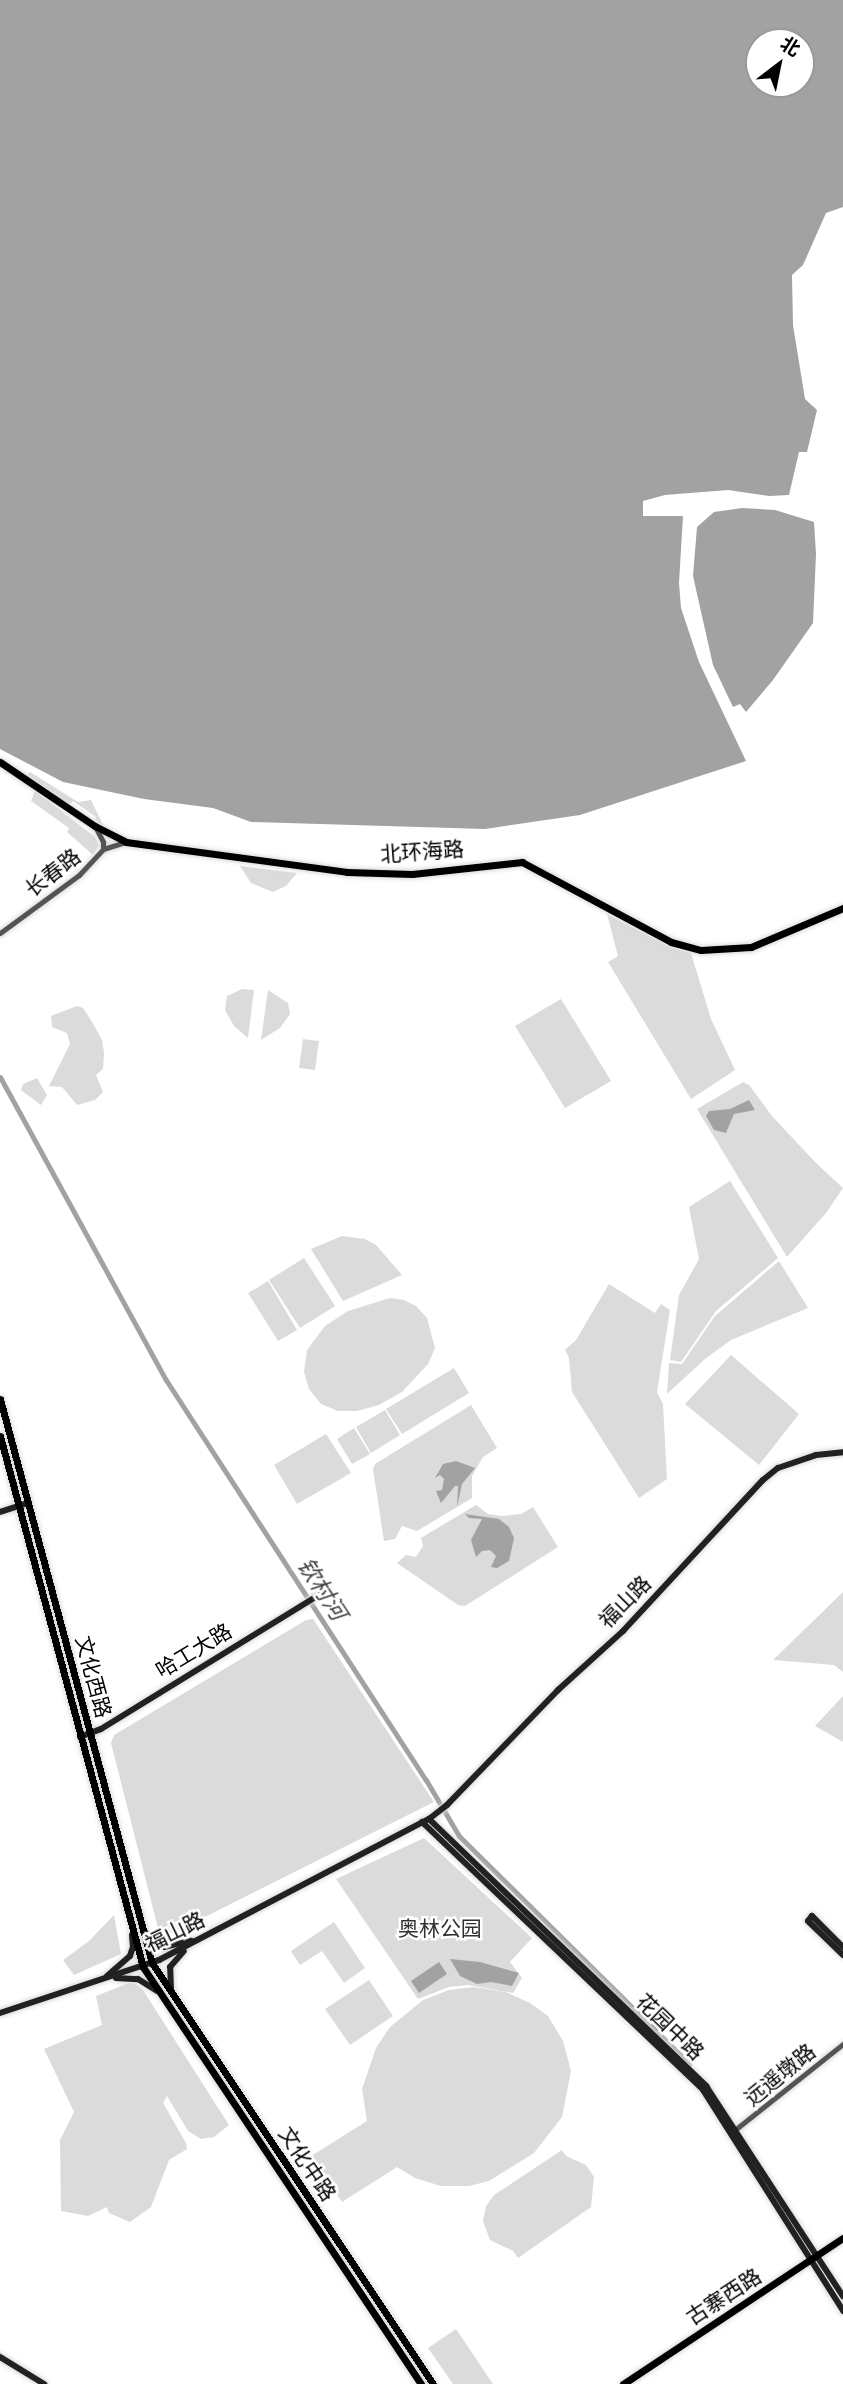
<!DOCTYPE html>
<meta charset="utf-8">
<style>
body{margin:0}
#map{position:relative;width:843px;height:2384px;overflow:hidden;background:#fff;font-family:Jost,"Noto Sans SC",sans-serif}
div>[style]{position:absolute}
.green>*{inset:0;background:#dbdbdb}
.water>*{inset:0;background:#a2a2a2}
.canal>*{height:5px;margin:-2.5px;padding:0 2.5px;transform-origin:2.5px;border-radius:2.5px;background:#a2a2a2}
.roads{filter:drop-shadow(0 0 2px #dbdbdb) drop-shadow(0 0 2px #dbdbdb)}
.tertiary>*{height:5px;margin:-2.5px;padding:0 2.5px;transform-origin:2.5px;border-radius:2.5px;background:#545454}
.secondary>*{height:6px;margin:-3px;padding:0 3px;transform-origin:3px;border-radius:3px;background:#212121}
.primary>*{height:7px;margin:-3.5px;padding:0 3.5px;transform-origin:3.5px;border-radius:3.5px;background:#000}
span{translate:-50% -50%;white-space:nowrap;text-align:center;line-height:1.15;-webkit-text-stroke:5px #fff;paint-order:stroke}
.street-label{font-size:21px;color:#000}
.park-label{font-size:21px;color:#323232}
.water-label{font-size:23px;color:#434343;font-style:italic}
.north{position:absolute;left:745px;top:28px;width:70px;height:70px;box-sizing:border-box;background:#fff;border:2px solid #999;border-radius:50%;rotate:32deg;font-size:19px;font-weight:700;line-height:28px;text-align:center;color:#000}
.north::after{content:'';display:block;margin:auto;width:24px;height:32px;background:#000;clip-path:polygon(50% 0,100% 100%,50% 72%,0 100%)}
</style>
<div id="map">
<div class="green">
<i style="clip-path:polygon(30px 772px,78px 802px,91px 800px,104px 827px,95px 820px,96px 817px,73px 801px,69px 805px,27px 775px)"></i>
<i style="clip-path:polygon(35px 791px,95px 837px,99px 845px,93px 855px,67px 832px,69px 828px,31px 801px)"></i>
<i style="clip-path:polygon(240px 866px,297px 873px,286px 886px,273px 892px,251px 883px)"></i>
<i style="clip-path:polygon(607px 914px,672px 948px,691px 953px,711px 1019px,735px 1070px,691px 1099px,608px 962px,618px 956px)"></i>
<i style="clip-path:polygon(242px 989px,254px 990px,248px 1038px,234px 1026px,225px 1010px,227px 996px)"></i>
<i style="clip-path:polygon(268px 990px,288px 1003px,290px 1014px,280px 1028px,261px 1040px)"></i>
<i style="clip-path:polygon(561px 999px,611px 1081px,565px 1108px,515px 1026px)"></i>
<i style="clip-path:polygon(77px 1006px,83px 1008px,92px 1022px,102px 1040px,104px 1053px,103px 1069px,96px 1075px,103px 1092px,95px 1100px,77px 1105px,62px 1087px,49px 1086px,70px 1044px,67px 1033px,52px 1027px,51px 1016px)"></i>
<i style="clip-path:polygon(303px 1039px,319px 1041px,315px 1070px,299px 1068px)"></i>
<i style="clip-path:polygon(37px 1078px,47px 1095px,41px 1105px,21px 1090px,23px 1084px)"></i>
<i style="clip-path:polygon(743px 1082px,749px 1085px,772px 1116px,816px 1163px,843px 1188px,826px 1213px,787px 1257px,697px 1109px)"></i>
<i style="clip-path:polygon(730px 1181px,778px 1258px,716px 1311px,681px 1362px,670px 1360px,679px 1295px,699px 1259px,689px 1207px)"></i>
<i style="clip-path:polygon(342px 1236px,365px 1239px,376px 1245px,402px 1275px,343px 1301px,311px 1249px)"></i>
<i style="clip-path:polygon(304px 1258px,335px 1306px,300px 1328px,269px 1280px)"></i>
<i style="clip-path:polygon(779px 1261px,808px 1308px,731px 1340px,705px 1359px,667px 1394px,669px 1363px,682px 1364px,715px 1316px)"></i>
<i style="clip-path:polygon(268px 1281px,297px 1330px,278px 1341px,248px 1293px)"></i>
<i style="clip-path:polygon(609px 1284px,655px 1313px,661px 1304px,670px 1310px,657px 1392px,663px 1404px,667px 1479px,639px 1498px,572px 1392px,569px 1358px,565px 1350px,576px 1340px)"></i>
<i style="clip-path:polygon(390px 1298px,404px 1300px,416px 1306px,427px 1318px,435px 1348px,428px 1364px,402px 1392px,379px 1405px,357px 1411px,338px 1411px,321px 1404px,309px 1389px,304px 1372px,307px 1350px,325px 1326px,348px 1311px)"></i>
<i style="clip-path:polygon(731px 1355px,799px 1414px,759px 1465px,685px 1404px)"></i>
<i style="clip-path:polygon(454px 1368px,469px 1393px,402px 1434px,386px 1409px)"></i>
<i style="clip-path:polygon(471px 1405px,497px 1448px,483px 1457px,472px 1476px,472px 1498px,417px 1531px,402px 1526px,395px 1539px,384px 1541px,373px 1469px,375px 1464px)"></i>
<i style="clip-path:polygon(385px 1410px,400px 1435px,371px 1453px,356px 1427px)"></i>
<i style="clip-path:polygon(354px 1428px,370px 1454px,352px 1464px,337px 1439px)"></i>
<i style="clip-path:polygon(326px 1434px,351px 1473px,297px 1504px,274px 1465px)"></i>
<i style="clip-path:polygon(476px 1505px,488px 1514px,502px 1516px,521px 1514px,533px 1507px,558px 1547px,465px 1606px,458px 1605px,397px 1563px,406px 1555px,416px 1557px,423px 1546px,421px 1538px)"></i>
<i style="clip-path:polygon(843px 1592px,843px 1672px,834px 1665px,773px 1660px)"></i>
<i style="clip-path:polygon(313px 1619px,434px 1802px,169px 1935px,159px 1932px,111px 1743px,114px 1735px,306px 1620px)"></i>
<i style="clip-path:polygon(843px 1696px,843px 1742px,815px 1726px)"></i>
<i style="clip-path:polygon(424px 1838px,532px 1938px,510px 1962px,522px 1978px,513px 1993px,468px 1985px,449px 1987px,418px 1999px,336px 1879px)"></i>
<i style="clip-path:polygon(114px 1915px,121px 1954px,74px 1975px,63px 1960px,89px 1941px)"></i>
<i style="clip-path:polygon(334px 1922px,365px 1968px,344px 1983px,322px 1951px,300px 1965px,291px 1951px)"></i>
<i style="clip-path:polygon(369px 1980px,393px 2016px,350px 2045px,325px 2009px)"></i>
<i style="clip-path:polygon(129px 1983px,136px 1984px,143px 1990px,229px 2125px,214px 2137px,201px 2139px,188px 2131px,167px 2096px,163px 2103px,186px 2143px,187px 2149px,169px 2160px,151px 2207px,130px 2222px,109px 2213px,107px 2207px,88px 2216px,61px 2211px,60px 2140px,74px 2112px,44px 2049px,102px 2025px,96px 1996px)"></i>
<i style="clip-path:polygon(474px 1987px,506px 1992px,530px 2003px,548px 2016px,563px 2041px,571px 2071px,562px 2117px,534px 2153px,489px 2181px,469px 2186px,441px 2186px,415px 2178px,397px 2167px,342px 2202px,311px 2156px,367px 2121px,362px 2089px,376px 2048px,390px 2027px,423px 2000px,449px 1990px)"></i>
<i style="clip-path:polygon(562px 2150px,566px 2156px,586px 2165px,594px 2177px,591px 2207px,518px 2258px,513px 2251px,490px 2240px,483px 2221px,486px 2206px,494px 2195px)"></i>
<i style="clip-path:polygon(456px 2329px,493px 2384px,453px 2384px,428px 2348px)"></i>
</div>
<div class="water">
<i style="clip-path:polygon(evenodd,0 0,843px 0,843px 207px,826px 213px,803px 265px,792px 275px,793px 325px,805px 399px,817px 410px,807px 452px,799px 452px,789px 495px,769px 496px,728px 490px,665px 495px,643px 501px,643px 516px,683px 516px,679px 583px,681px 608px,699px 662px,746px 761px,580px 815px,485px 829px,251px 822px,213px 808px,144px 799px,63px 782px,0 749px,0 0,759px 42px,801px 42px,801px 84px,759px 84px,759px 42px)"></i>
<i style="clip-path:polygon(742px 508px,775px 510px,814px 522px,816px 554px,813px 623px,773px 680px,746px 712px,740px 704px,733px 707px,713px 665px,693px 576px,697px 527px,714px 512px)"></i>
<i style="clip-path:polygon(749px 1100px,755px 1110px,734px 1114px,726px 1133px,714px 1130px,706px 1116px,709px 1111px,730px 1109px)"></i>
<i style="clip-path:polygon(456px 1461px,475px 1468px,462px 1484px,457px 1507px,458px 1486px,455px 1486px,441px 1503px,436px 1491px,442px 1490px,444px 1479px,440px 1475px,435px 1478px,443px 1464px)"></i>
<i style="clip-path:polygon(465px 1514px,499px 1519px,509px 1527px,514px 1538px,509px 1561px,497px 1568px,491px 1567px,496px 1556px,490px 1550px,482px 1551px,476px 1557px,471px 1540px,482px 1519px,469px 1518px)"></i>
<i style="clip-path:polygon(450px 1959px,480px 1962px,519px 1973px,512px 1986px,491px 1982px,477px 1984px,460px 1976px)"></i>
<i style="clip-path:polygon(439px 1962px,447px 1974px,419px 1993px,411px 1981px)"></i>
</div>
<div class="canal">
<i style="left:0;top:1077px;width:345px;rotate:61.3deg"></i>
<i style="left:166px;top:1380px;width:477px;rotate:57deg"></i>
<i style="left:426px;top:1780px;width:65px;rotate:59.5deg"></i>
<i style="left:459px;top:1836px;width:324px;rotate:44.7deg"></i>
</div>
<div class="roads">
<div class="tertiary">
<i style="left:95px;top:826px;width:18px;rotate:63deg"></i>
<i style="left:103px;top:842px;width:7px;rotate:90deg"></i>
<i style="left:0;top:933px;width:98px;rotate:-36.3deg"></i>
<i style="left:79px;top:875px;width:35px;rotate:-47deg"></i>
<i style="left:103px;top:849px;width:24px;rotate:-17deg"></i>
<i style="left:736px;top:2129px;width:137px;rotate:-38.5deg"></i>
</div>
<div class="secondary">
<i style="left:0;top:1512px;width:29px;rotate:-18deg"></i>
<i style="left:80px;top:1737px;width:22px;rotate:-21deg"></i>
<i style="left:101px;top:1729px;width:262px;rotate:-31.6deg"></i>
<i style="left:429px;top:1819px;width:385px;rotate:43.9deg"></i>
<i style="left:706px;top:2086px;width:251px;rotate:56.9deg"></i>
<i style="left:422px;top:1822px;width:388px;rotate:43.6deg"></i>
<i style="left:703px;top:2090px;width:262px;rotate:57.6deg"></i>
<i style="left:145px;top:1932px;width:13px;rotate:51deg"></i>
<i style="left:153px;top:1942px;width:12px;rotate:24deg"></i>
<i style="left:164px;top:1947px;width:28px;rotate:-13deg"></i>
<i style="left:843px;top:1947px;width:44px;rotate:-135deg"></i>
<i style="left:812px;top:1916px;width:6px;rotate:129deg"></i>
<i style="left:808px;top:1921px;width:49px;rotate:44.2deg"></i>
<i style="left:107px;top:1976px;width:30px;rotate:-41deg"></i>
<i style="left:130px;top:1956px;width:9px;rotate:-72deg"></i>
<i style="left:133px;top:1947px;width:12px;rotate:-95deg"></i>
<i style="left:116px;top:1978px;width:22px;rotate:3deg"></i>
<i style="left:138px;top:1979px;width:22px;rotate:32deg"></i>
<i style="left:171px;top:1990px;width:23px;rotate:-92deg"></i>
<i style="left:170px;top:1967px;width:21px;rotate:-49deg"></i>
<i style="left:0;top:2013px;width:168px;rotate:-18.4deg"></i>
<i style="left:159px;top:1960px;width:305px;rotate:-27.6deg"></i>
<i style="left:429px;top:1819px;width:23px;rotate:-38deg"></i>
<i style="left:447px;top:1805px;width:160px;rotate:-46deg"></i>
<i style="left:558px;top:1690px;width:88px;rotate:-42.2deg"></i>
<i style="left:623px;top:1631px;width:206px;rotate:-47.2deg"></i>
<i style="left:763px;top:1480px;width:19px;rotate:-39deg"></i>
<i style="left:778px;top:1468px;width:40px;rotate:-18.9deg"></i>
<i style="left:816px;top:1455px;width:27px;rotate:-6deg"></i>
<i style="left:0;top:2357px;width:52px;rotate:31.5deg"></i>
</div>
<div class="primary">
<i style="left:0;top:762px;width:115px;rotate:34deg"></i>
<i style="left:95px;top:826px;width:35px;rotate:27deg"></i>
<i style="left:126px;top:842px;width:223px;rotate:7.7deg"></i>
<i style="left:347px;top:872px;width:65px;rotate:1.8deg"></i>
<i style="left:412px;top:874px;width:111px;rotate:-6.2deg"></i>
<i style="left:522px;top:862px;width:169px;rotate:28.2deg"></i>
<i style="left:671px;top:942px;width:31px;rotate:15deg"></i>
<i style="left:701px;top:950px;width:50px;rotate:-3.4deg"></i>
<i style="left:751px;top:947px;width:100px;rotate:-23deg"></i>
<i style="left:0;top:1399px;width:584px;rotate:74.92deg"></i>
<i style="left:152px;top:1963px;width:506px;rotate:56.28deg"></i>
<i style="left:0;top:1436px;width:550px;rotate:74.93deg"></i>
<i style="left:143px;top:1967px;width:501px;rotate:56.31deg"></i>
<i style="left:623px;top:2384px;width:264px;rotate:-33.6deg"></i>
</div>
</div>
<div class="street-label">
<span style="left:422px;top:852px;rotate:-4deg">北环海路</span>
<span style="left:53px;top:873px;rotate:-38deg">长春路</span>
<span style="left:625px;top:1602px;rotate:-45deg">福山路</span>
<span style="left:194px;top:1651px;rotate:-31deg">哈工大路</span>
<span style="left:93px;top:1677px;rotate:75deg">文化西路</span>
<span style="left:175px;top:1932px;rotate:-26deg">福山路</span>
<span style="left:670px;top:2027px;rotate:44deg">花园中路</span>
<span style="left:780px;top:2075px;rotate:-39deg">远遥墩路</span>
<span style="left:307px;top:2164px;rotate:56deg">文化中路</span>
<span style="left:724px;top:2297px;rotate:-33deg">古寨西路</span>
</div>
<div class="park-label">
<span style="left:440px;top:1929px">奥林公园</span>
</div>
<div class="water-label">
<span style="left:322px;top:1589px;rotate:57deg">钦村河</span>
</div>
<div class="north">北</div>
</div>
